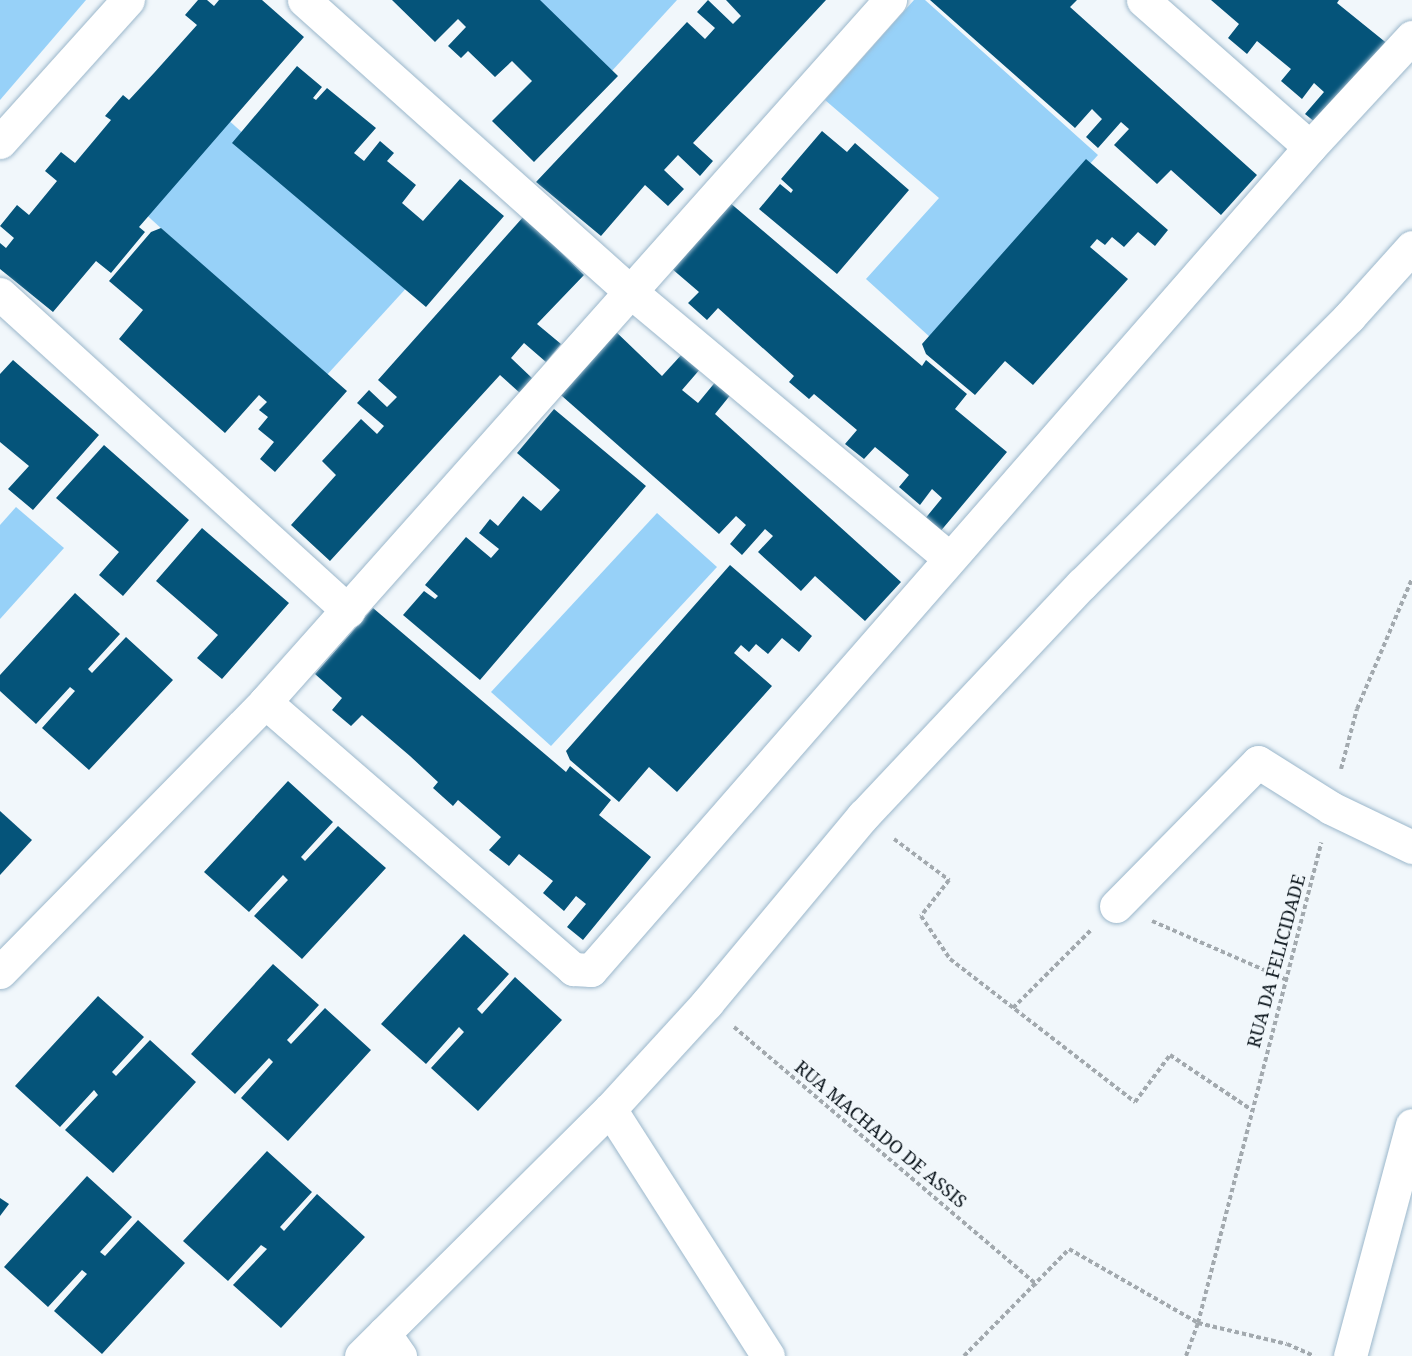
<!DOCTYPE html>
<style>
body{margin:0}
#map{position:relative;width:1412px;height:1356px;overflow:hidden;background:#f1f7fb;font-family:"Noto Serif",serif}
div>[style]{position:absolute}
.green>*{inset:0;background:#97d1f8}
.building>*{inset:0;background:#05547a}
.path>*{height:4px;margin-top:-2px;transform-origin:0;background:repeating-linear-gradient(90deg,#a2a9ae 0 4.5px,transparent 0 7.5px)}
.roads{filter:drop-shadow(0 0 2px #9bb7cb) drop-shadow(0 0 2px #9bb7cb)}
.minor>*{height:33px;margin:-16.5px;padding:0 16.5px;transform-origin:16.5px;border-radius:16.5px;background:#fff}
span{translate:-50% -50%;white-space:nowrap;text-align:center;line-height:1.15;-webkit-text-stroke:6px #f1f7fb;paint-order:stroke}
.street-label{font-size:18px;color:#0a141b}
</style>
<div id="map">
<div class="green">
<i style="clip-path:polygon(0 0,86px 0,0 100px)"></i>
<i style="clip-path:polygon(530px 0,677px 0,610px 73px)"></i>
<i style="clip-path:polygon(914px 0,925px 0,1098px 155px,931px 338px,866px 279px,939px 198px,825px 100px)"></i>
<i style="clip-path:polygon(225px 117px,410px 284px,325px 377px,141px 210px)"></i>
<i style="clip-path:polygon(16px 507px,64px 548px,0 619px,0 525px)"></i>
<i style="clip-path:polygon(657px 513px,717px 567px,551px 746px,491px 692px)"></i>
</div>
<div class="building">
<i style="clip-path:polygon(198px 0,207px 0,214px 6px,219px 0,262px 0,304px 37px,139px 227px,145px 232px,111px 273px,96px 261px,53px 312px,0 269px,0 243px,6px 248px,14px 238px,0 226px,17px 205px,29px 215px,57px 181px,45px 171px,61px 152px,75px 163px,111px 120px,105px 116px,123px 95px,129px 100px,154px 73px,197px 25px,185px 15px)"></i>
<i style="clip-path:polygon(392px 0,540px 0,618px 76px,534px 162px,492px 121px,532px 81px,512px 61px,495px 77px,468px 51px,461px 58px,448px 46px,466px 27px,458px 19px,435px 42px)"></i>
<i style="clip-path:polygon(708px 0,733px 24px,741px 16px,726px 0,826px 0,693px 143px,713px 161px,700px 176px,678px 155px,664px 170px,684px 189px,668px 206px,645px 185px,601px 236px,536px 182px,687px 22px,705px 39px,715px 28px,697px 12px)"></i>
<i style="clip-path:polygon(930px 0,1077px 0,1070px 7px,1257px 175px,1221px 215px,1171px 170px,1157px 184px,1114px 145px,1129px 129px,1121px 122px,1098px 148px,1086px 137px,1102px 119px,1092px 109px,1075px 128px)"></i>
<i style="clip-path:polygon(1211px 0,1339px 0,1337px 3px,1389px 45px,1321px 127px,1305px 114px,1324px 92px,1314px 83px,1302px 99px,1281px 81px,1291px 69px,1257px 41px,1247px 54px,1228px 38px,1239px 24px)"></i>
<i style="clip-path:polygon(297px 66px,322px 87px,313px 98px,316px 100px,327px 88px,376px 128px,354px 153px,364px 161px,380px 141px,394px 153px,387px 161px,416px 185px,402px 203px,423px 221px,460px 179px,504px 216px,426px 307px,232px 143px)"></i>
<i style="clip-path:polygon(822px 131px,847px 152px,855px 143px,909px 190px,837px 274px,759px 209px,780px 184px,791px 193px,793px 190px,781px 179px)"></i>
<i style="clip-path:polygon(1086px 159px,1168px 230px,1155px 246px,1138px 232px,1124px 247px,1112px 237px,1105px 245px,1097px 239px,1090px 247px,1128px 279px,1033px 385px,1005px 361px,975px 395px,926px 354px,922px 344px)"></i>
<i style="clip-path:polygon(729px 202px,922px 366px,926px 360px,967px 394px,955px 409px,1007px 452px,939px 533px,924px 520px,942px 498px,932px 489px,920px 505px,899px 487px,909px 475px,875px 447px,864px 459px,845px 444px,857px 430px,814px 394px,809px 399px,789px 382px,794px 376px,718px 308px,707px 320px,688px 303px,699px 292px,671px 268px)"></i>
<i style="clip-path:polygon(524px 216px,584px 275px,537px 324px,561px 344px,546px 362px,524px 343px,511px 358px,533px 379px,520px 393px,500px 375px,330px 561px,291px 525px,336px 475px,322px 461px,361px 419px,377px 434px,384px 426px,357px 403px,369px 390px,387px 407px,397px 397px,378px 380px)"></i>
<i style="clip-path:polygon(161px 228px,347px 391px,275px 472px,260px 459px,274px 442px,258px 429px,268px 417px,259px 410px,267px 402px,259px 395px,225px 433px,119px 339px,143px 310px,109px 281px,151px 232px)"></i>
<i style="clip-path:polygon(613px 329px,662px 376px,683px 353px,701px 368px,682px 390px,698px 403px,717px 380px,732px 393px,715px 414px,901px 582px,865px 621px,815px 576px,801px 591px,758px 552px,773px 536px,765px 529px,742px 555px,730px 544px,746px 525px,736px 516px,719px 534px,554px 389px)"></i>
<i style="clip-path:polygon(13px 360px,99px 435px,33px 510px,8px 489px,29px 466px,0 442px,0 374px)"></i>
<i style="clip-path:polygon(554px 409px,646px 486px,480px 680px,403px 615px,424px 591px,435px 599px,438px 596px,425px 585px,466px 537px,491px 558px,499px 549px,479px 533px,490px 519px,498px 526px,523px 496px,541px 511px,560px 490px,517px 453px)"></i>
<i style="clip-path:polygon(104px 445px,189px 520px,123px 596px,99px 575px,119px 552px,56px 498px)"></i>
<i style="clip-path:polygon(202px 528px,289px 603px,222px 679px,197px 658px,218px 635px,156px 581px)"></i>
<i style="clip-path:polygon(730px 565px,812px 636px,799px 652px,782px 638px,768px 654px,756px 644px,749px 652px,741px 645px,734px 653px,772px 686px,677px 792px,649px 767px,619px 802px,570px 760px,566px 751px)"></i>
<i style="clip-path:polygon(75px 593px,120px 634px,88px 669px,92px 673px,126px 637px,173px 680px,89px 770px,42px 728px,75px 691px,70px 687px,36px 724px,0 691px,0 675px)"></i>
<i style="clip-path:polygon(373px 608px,566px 772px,570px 766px,611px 800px,599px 815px,651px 857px,583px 940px,567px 927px,586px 904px,576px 896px,564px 911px,543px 893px,553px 881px,519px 854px,509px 866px,489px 850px,501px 837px,458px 800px,453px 806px,433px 788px,438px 782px,410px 756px,362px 715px,351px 726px,332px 710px,342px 698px,315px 674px)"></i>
<i style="clip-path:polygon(288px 781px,333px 822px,301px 857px,305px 861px,338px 826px,386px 868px,302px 959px,254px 916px,288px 880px,283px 875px,249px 912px,204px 872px)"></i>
<i style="clip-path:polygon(0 811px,32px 840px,0 875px)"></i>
<i style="clip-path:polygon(464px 934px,509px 974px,477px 1009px,482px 1014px,515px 977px,562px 1020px,478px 1111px,431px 1068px,464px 1032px,459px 1027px,426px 1064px,381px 1024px)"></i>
<i style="clip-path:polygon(273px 964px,319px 1005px,287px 1040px,291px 1044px,325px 1008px,371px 1050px,288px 1141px,241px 1098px,273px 1062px,269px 1058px,235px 1094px,191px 1054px)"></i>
<i style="clip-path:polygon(98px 996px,144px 1037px,112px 1072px,116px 1076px,150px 1040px,196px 1082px,113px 1173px,65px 1130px,98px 1095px,94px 1090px,60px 1127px,15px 1086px)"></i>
<i style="clip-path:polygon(267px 1151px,312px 1192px,280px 1227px,284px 1231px,317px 1194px,365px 1237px,281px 1328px,233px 1285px,267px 1249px,261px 1245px,228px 1281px,183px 1241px)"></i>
<i style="clip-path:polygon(87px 1176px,132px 1217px,100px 1252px,105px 1256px,138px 1220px,185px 1263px,102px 1354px,54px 1311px,87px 1274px,82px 1270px,48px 1307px,4px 1267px)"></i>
<i style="clip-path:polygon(0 1198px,9px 1204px,0 1216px)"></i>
</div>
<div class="path">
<i style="left:1341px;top:769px;width:62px;rotate:-75.1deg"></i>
<i style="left:1357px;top:709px;width:141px;rotate:-67.1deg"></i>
<i style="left:894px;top:839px;width:69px;rotate:36.7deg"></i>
<i style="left:949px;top:880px;width:46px;rotate:127.9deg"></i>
<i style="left:921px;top:916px;width:52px;rotate:56deg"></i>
<i style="left:950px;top:959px;width:234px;rotate:37.7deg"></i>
<i style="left:1135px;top:1102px;width:59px;rotate:-53.3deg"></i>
<i style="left:1170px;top:1055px;width:99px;rotate:33.9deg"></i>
<i style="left:1152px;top:921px;width:145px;rotate:23.6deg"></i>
<i style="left:1013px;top:1008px;width:110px;rotate:-45deg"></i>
<i style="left:734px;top:1027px;width:398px;rotate:40.4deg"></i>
<i style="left:964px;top:1356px;width:150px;rotate:-45.5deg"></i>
<i style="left:1069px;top:1249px;width:149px;rotate:29.8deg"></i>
<i style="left:1198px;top:1323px;width:91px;rotate:13.3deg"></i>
<i style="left:1287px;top:1344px;width:30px;rotate:24deg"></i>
<i style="left:1186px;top:1356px;width:35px;rotate:-70deg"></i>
<i style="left:1198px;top:1323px;width:496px;rotate:-75.6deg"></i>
</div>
<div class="roads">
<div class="minor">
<i style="left:304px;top:0;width:438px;rotate:41.8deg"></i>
<i style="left:631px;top:292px;width:415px;rotate:39.9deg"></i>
<i style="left:1143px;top:0;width:222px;rotate:41.4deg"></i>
<i style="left:0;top:142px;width:191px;rotate:-48deg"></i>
<i style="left:0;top:294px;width:471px;rotate:42.3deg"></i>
<i style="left:265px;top:702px;width:408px;rotate:40.9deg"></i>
<i style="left:573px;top:969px;width:18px;rotate:3deg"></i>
<i style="left:591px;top:970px;width:1093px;rotate:-48.86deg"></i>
<i style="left:1310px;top:147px;width:150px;rotate:-47.2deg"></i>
<i style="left:1116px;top:906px;width:202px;rotate:-45.4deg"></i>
<i style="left:1258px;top:762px;width:86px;rotate:32.2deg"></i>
<i style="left:1331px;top:808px;width:90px;rotate:25.7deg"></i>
<i style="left:0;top:972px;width:378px;rotate:-45.5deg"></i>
<i style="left:265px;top:702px;width:940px;rotate:-48.32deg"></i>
<i style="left:610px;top:1109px;width:293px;rotate:57.4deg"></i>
<i style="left:384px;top:1333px;width:28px;rotate:55deg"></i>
<i style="left:361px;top:1356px;width:351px;rotate:-44.8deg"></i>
<i style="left:610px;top:1109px;width:144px;rotate:-47.5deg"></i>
<i style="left:707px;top:1003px;width:244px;rotate:-50.2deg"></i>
<i style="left:863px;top:816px;width:319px;rotate:-46.7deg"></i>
<i style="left:1082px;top:584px;width:378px;rotate:-45deg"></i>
<i style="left:1349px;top:317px;width:94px;rotate:-48deg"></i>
<i style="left:1350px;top:1356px;width:239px;rotate:-75deg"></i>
</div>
</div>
<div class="street-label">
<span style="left:1276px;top:961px;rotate:-75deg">RUA DA FELICIDADE</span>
<span style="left:881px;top:1134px;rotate:40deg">RUA MACHADO DE ASSIS</span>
</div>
</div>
